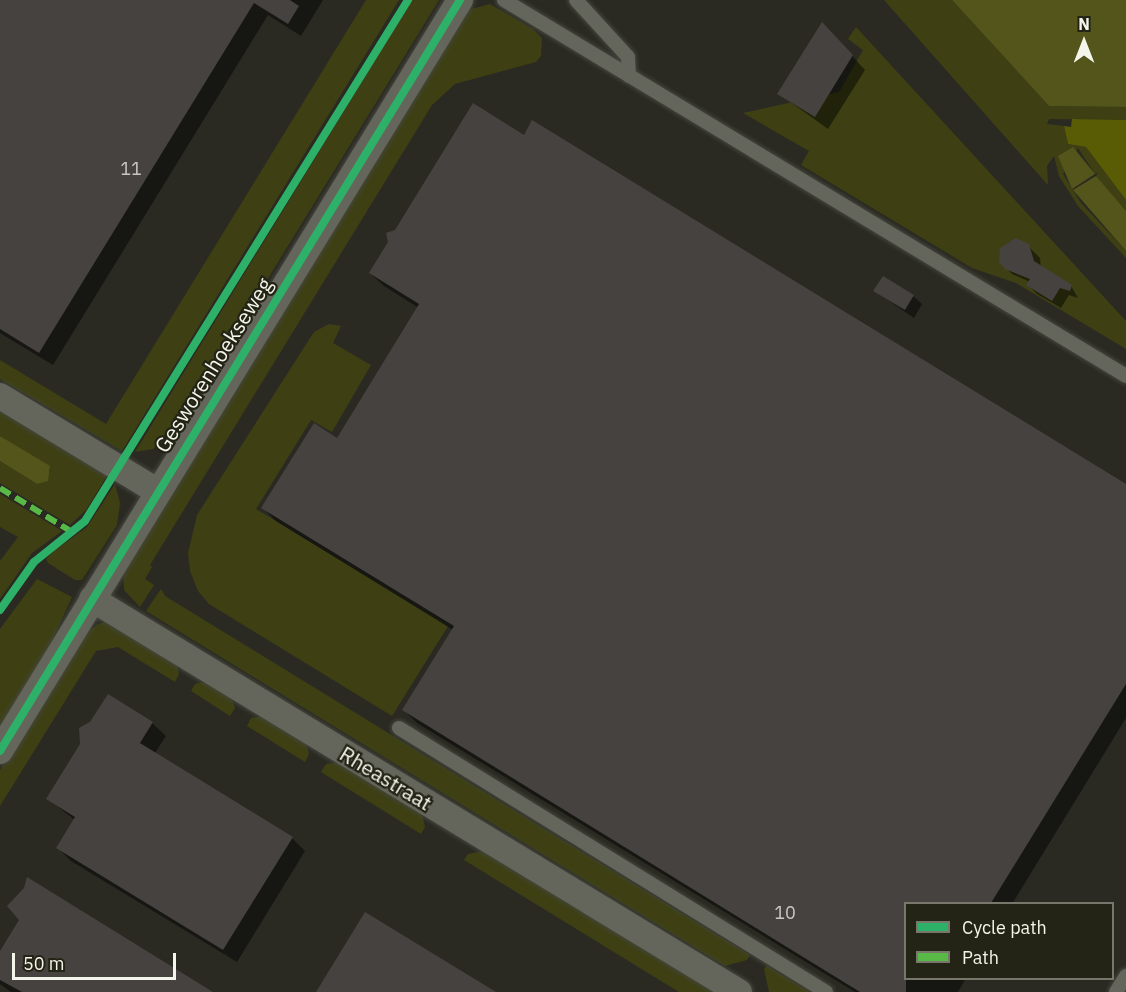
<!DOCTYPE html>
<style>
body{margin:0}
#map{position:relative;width:1126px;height:992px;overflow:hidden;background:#2a2a22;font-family:"IBM Plex Sans",sans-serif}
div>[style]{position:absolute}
.green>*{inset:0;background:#3e4014}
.forest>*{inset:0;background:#5a5c05}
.water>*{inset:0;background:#53551a}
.shadow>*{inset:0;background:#0007}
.building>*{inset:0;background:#454240}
.roads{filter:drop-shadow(0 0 2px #45463f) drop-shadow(0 0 2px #45463f)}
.service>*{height:14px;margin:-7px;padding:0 7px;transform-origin:7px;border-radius:7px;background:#65665b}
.minor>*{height:26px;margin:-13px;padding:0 13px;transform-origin:13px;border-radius:13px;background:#65665b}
.quiet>*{height:6px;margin-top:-3px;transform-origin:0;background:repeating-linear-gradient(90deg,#58b947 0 12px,transparent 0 18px)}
.cycleway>*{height:8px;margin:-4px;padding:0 4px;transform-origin:4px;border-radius:4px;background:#2db169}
span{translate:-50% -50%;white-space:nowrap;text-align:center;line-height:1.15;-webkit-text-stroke:4.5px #232415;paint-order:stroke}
.number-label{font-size:18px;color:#c8c8c0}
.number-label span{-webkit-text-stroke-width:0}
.street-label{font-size:21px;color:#f4f5eb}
.legend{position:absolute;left:904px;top:902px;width:210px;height:78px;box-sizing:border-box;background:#232415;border:2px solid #77786b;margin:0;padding:8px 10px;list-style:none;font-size:18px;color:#f4f5eb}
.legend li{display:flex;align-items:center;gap:12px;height:30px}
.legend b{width:30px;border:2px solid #77786b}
.north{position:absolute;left:1054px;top:12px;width:60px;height:60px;-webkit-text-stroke:4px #232415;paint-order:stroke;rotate:0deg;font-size:16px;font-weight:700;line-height:24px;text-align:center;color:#f4f5eb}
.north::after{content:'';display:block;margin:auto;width:21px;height:27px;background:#f4f5eb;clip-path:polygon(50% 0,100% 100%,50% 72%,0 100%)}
.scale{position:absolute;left:12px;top:953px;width:164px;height:27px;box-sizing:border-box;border:3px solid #f4f5eb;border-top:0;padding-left:8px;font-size:18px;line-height:21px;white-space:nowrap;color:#f4f5eb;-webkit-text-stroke:4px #232415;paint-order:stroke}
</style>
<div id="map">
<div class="green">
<i style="clip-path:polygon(366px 0,399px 0,122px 451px,0 379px,0 360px,106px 424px)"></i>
<i style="clip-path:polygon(412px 0,439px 0,173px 433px,153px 449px,135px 452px)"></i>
<i style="clip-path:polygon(884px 0,952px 0,1049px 106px,1126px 107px,1126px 120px,1049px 119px,1047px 124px,1064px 126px,1068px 144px,1086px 147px,1126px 200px,1126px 211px,1104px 188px,1096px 176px,1098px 172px,1095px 174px,1078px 148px,1063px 174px,1081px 203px,1126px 251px,1126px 258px,1078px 206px,1059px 176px,1054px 156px,1047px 166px,1048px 185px)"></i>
<i style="clip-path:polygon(490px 4px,533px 29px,542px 38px,541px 56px,536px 62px,455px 84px,432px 105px,150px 565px,152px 567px,145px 579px,154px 585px,140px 607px,124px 590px,123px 572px,468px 10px)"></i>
<i style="clip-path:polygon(856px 27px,1126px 321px,1126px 349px,1016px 283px,972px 268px,801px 165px,809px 151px,743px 113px,839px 92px,863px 50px,848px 39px)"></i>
<i style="clip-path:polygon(329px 324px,341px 326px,333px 343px,371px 365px,332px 432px,311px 420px,256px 509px,448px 626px,392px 716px,209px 604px,198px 591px,190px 571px,188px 553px,197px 515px,314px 332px)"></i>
<i style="clip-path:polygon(0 407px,108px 474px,86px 510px,70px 525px,0 483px,0 461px,37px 484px,51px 470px,0 436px)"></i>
<i style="clip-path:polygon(115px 484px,120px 503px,117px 525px,82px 580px,75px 580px,48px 563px,46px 559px,54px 551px,87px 527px)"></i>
<i style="clip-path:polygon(0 494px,62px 531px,32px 553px,0 599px,0 561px,18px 537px,0 527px)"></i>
<i style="clip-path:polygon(37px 579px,72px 597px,50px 645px,0 727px,0 629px)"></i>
<i style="clip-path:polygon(161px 589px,165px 596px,750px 955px,747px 960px,725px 966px,146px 611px)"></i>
<i style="clip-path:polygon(110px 621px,175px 655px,179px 674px,175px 682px,118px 647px,96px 651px,0 806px,0 770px,83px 636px,98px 624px)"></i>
<i style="clip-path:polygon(214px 679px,228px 688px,235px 708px,230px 716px,191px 691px,195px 684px)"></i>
<i style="clip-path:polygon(272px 715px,304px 734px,309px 754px,305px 762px,247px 726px,251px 718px)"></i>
<i style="clip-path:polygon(347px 761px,420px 805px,425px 827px,421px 834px,321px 772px,326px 764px)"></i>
<i style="clip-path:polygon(491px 849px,724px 992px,679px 992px,464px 860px,468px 854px)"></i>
<i style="clip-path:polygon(767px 965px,777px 972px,810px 992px,769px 992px,764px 969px)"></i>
</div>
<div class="forest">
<i style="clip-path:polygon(1072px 119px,1126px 120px,1126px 200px,1086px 147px,1068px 144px,1064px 126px,1071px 127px)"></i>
</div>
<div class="water">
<i style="clip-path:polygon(952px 0,1126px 0,1126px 107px,1049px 106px)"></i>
<i style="clip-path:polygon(1073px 147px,1095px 174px,1072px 189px,1058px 156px)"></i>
<i style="clip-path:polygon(1096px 176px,1126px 211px,1126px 251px,1073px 190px)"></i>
<i style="clip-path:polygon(0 436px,50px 466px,48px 481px,37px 484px,0 461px)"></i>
</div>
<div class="shadow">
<i style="clip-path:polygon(0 0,323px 0,301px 36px,268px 15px,53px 365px,0 333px)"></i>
<i style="clip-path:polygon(835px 37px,865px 70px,828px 129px,779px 94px)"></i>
<i style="clip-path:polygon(1011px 241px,1024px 242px,1040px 258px,1041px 268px,1071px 286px,1078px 298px,1069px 295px,1061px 308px,1037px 294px,1028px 285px,1030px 282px,1012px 274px,1003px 265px,1002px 248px)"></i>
<i style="clip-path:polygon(370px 273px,1126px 486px,1126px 718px,1012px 904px,906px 904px,906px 978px,966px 978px,958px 992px,855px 992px,417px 723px,404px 710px,453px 630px,276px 521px,263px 508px,338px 440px,419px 308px,384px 286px)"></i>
<i style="clip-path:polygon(875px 291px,913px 296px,922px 304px,914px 318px)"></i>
<i style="clip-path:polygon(152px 723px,166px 736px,155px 753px,292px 838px,305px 851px,237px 962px,71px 861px,58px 848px,75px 820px,48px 799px)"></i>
<i style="clip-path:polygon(0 954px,210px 992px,11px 992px,0 984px)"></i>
</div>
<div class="building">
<i style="clip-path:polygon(0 0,290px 0,299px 6px,288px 24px,254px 3px,39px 353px,0 329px)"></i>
<i style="clip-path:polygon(822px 22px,853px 55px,815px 117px,777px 94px)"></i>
<i style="clip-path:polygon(473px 103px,524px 135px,532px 120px,1126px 484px,1126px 684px,991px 903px,906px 903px,906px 992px,860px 992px,402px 710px,454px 626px,261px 508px,314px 423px,337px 438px,419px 304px,369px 273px,388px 242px,386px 233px,395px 230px)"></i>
<i style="clip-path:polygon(1016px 238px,1029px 244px,1034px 261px,1072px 285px,1070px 291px,1060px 288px,1052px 301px,1026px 285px,1030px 279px,1005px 269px,999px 262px,1000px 248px)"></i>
<i style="clip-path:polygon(883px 276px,914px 295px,905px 310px,873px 291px)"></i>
<i style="clip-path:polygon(108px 694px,153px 722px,140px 743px,293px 837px,223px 950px,56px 848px,75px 817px,46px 799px,80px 744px,79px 728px,90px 722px)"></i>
<i style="clip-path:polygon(27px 877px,213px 992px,22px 992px,0 980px,0 951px,19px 920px,7px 906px,24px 888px)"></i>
<i style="clip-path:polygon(365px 912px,496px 992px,316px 992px)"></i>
</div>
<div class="roads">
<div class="service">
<i style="left:504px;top:0;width:727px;rotate:31.15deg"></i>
<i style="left:576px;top:0;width:77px;rotate:47.6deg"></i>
<i style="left:628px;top:57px;width:19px;rotate:87deg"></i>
<i style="left:399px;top:728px;width:502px;rotate:31.73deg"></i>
<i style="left:1116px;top:992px;width:19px;rotate:-58deg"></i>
</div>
<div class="minor">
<i style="left:0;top:396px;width:184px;rotate:31.2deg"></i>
<i style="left:92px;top:599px;width:757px;rotate:31.28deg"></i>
<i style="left:0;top:751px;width:881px;rotate:-58.51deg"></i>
</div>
</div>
<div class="quiet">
<i style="left:0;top:488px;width:84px;rotate:31.4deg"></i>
</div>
<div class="cycleway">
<i style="left:0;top:610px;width:59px;rotate:-54.7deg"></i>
<i style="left:34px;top:562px;width:65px;rotate:-38.8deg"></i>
<i style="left:85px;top:521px;width:613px;rotate:-58.2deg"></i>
<i style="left:0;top:751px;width:881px;rotate:-58.51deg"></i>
</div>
<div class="number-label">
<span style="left:131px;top:169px">11</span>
<span style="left:785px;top:913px">10</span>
</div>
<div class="street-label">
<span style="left:213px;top:365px;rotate:-58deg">Gesworenhoekseweg</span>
<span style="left:386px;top:778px;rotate:31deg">Rheastraat</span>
</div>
<ul class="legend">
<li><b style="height:8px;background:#2db169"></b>Cycle path</li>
<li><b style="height:8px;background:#58b947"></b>Path</li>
</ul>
<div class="north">N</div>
<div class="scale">50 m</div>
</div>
